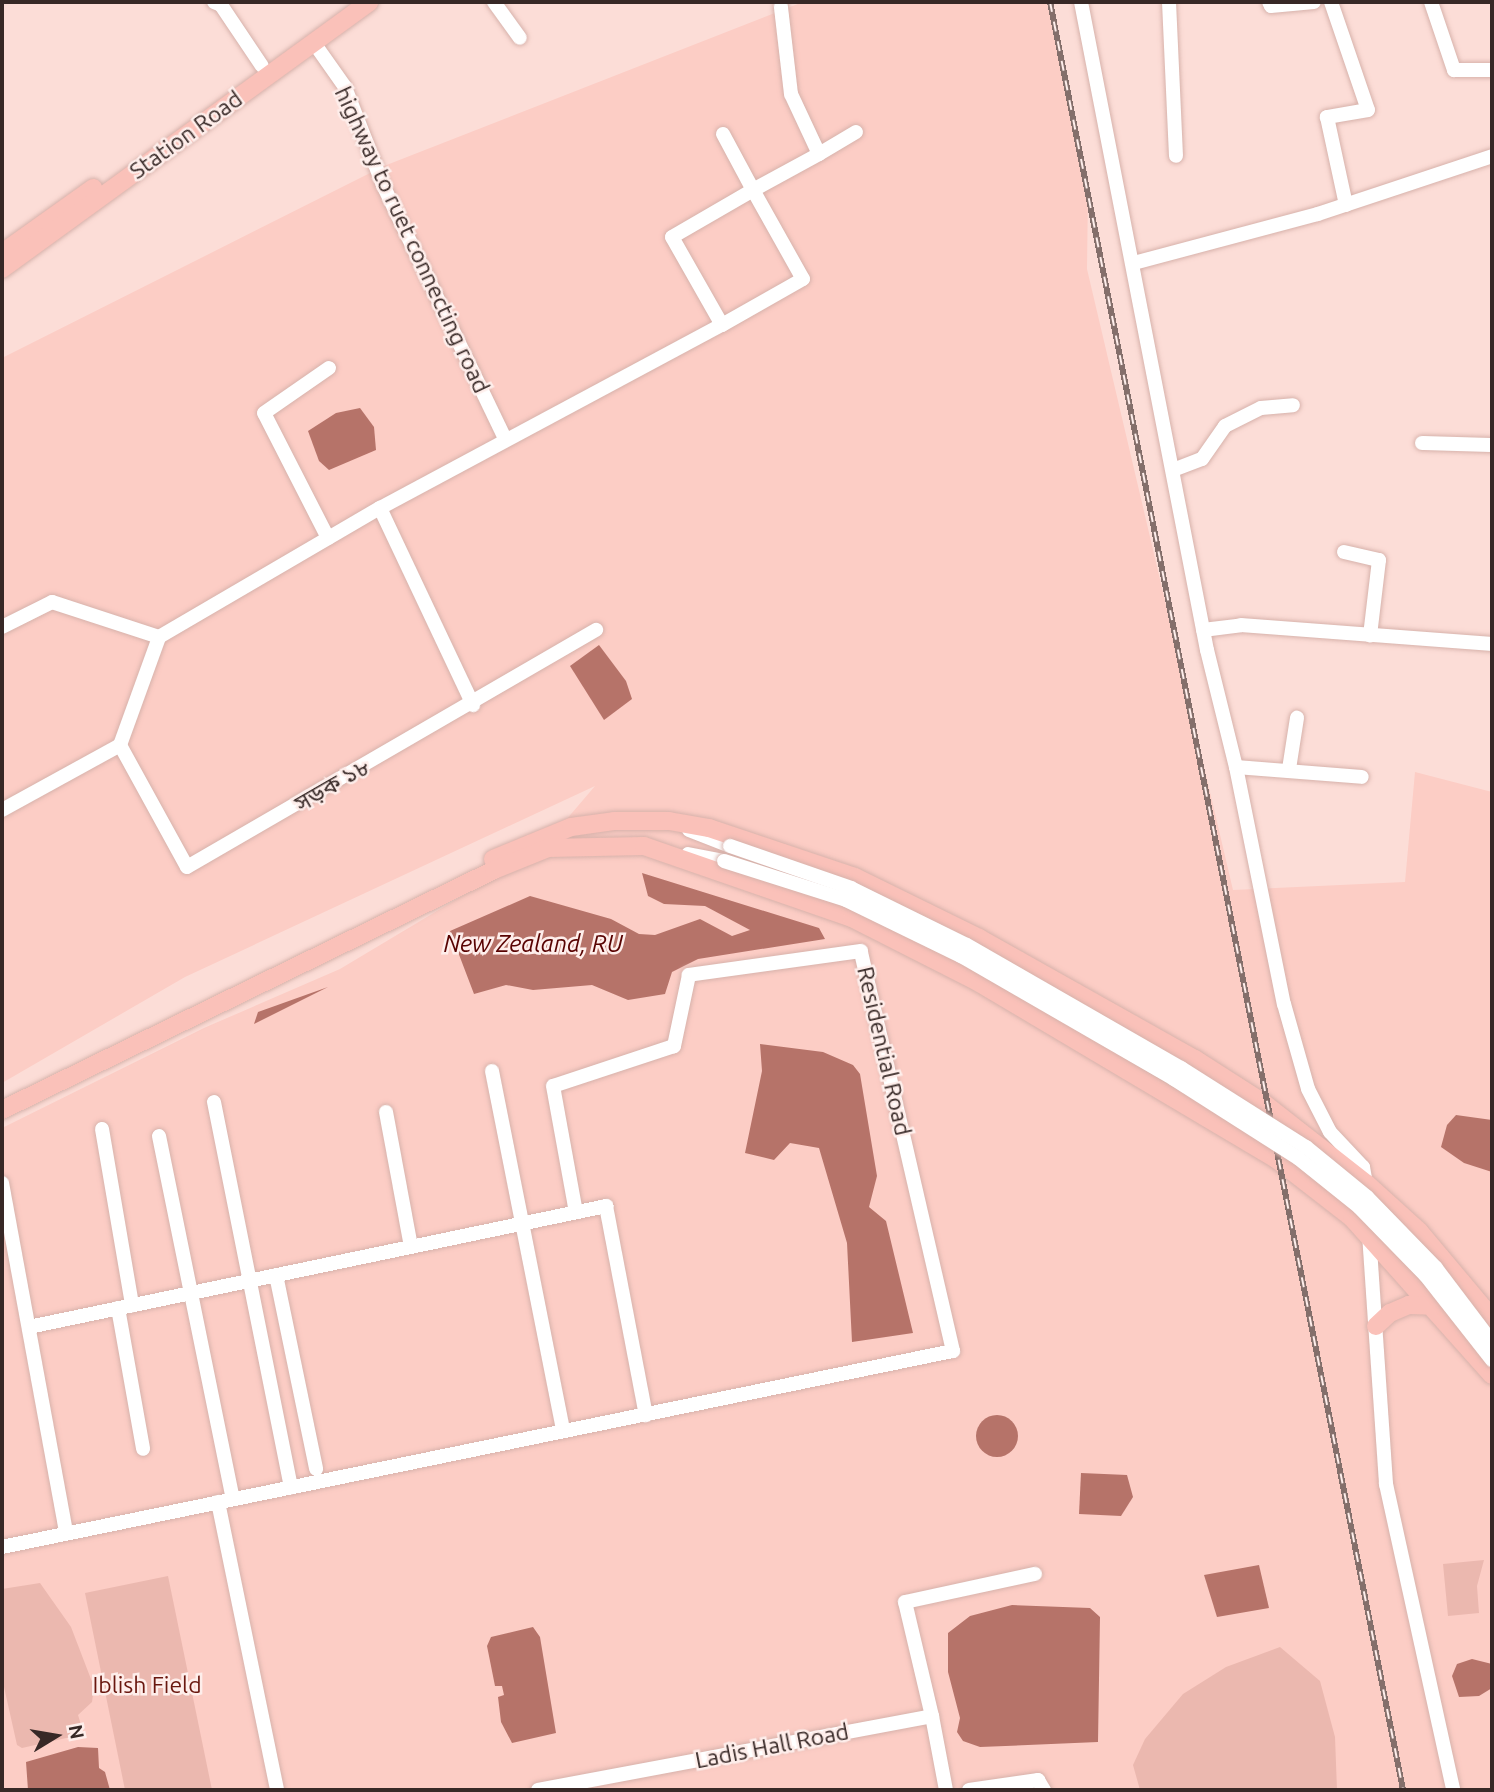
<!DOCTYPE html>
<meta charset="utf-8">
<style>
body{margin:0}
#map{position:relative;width:1494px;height:1792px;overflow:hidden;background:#fcddd7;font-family:Ubuntu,"Noto Sans Bengali",sans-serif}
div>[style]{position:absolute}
.built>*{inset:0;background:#fccdc5}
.green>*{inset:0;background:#ebb8af}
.water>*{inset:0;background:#b67369}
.round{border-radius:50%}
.roads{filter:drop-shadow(0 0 2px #d7b2ab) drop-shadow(0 0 2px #d7b2ab)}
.minor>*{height:14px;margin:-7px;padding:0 7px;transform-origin:7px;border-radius:7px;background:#fff}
.major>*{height:18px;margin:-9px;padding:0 9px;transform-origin:9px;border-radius:9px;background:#fac1b9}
.rail>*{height:6px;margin-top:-3px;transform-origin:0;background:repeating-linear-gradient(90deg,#feeeeb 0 10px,#846f6b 0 20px);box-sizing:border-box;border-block:2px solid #846f6b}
.bridges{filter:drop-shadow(0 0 2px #d7b2ab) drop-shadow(0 0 2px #d7b2ab)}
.minor-bridge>*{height:14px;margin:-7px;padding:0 7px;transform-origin:7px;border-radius:7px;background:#fff}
span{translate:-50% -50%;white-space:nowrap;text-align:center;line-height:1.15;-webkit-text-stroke:5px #feeeeb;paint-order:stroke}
.street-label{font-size:23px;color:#372826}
.park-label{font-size:23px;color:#69170f}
.water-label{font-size:24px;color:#580201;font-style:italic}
.frame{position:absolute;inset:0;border:4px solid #372826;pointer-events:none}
.north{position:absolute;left:21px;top:1701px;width:70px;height:70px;-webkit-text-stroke:5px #feeeeb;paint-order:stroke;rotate:79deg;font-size:19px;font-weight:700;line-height:28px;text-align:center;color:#372826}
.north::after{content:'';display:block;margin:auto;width:24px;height:32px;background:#372826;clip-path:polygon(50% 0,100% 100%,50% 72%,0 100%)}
</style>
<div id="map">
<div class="built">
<i style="clip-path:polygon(803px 2px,1053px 2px,1088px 193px,1087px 269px,1233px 890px,1405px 882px,1415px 772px,1492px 792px,1492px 1790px,2px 1790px,2px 1128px,204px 1028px,340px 969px,542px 848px,595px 786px,185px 977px,2px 1083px,2px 358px,384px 166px)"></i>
</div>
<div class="green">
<i style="clip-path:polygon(1484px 1560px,1477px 1586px,1479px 1613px,1448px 1616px,1443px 1564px)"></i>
<i style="clip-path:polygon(168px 1576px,212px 1790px,125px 1790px,85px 1593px)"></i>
<i style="clip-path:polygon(40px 1583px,71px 1627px,94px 1687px,92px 1702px,78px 1715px,82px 1728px,75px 1736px,22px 1748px,17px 1745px,2px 1678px,2px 1589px)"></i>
<i style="clip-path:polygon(1280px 1647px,1320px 1681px,1335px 1737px,1337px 1790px,1140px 1790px,1133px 1765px,1145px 1739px,1183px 1694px,1226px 1667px)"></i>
</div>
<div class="water">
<i style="clip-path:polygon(360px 408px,374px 427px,376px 450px,329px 470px,319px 461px,308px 431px,336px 413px)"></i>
<i style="clip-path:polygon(599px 645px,626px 681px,632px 699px,604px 720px,570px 666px)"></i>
<i style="clip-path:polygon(642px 873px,819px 928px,825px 939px,698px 959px,672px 972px,665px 994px,628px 1000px,592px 985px,533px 990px,506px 985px,474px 994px,450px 931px,530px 896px,611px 919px,639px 934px,655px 935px,700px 919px,732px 936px,750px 930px,705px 906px,664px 904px,648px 896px)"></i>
<i style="clip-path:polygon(328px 987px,254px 1024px,258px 1012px)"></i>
<i style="clip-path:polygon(760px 1044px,823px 1052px,853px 1065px,860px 1074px,877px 1176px,869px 1207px,886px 1221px,913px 1333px,852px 1342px,847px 1243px,819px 1148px,790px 1143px,774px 1160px,745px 1153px,762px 1071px)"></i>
<i style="clip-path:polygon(1456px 1115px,1492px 1120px,1492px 1172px,1464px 1163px,1441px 1147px,1447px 1125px)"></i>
<i class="round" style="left:976px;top:1415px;width:42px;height:42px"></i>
<i style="clip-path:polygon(1081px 1473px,1127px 1475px,1133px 1497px,1121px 1516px,1079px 1514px)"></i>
<i style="clip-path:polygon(1259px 1565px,1269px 1608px,1217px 1617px,1204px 1575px)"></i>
<i style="clip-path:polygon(1012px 1605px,1090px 1608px,1100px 1617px,1098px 1742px,980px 1747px,963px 1741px,957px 1732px,960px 1718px,948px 1672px,948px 1633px,970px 1616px)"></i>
<i style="clip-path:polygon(533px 1627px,540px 1637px,556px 1733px,512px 1743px,501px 1722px,498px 1697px,504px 1695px,502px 1686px,495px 1686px,487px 1646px,491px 1637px)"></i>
<i style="clip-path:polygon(1472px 1659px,1492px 1664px,1492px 1688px,1479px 1696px,1459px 1697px,1452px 1676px,1457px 1664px)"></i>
<i style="clip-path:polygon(78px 1747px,98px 1748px,99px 1768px,105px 1772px,110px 1790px,28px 1790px,26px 1762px)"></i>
</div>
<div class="roads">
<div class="minor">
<i style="left:214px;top:2px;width:8px;rotate:23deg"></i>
<i style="left:221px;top:5px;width:73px;rotate:56.1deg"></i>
<i style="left:494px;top:2px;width:44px;rotate:54.2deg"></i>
<i style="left:1081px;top:2px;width:660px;rotate:79deg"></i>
<i style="left:1207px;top:650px;width:121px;rotate:76.1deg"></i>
<i style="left:1236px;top:767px;width:242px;rotate:78.6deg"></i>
<i style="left:1284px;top:1004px;width:88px;rotate:74.2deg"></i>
<i style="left:1308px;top:1089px;width:48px;rotate:62.9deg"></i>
<i style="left:1330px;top:1132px;width:48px;rotate:46.7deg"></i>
<i style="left:1363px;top:1167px;width:22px;rotate:80deg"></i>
<i style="left:1169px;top:2px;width:154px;rotate:87.4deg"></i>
<i style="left:1269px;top:2px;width:4px;rotate:63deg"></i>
<i style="left:1271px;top:6px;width:43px;rotate:-5.3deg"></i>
<i style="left:1331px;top:2px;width:114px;rotate:71.1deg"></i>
<i style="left:1368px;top:110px;width:42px;rotate:170.3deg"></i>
<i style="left:1327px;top:117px;width:90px;rotate:77.8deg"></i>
<i style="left:1431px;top:2px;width:72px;rotate:71.3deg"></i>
<i style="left:1454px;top:70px;width:38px"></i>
<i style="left:314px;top:43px;width:54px;rotate:54.8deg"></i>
<i style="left:345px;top:87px;width:105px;rotate:68.8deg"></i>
<i style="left:383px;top:185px;width:282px;rotate:64.3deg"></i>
<i style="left:723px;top:134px;width:64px;rotate:61.8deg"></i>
<i style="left:753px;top:190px;width:102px;rotate:60.7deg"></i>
<i style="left:803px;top:279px;width:93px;rotate:150.4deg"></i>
<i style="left:722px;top:325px;width:101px;rotate:-119.6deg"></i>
<i style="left:672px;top:237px;width:94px;rotate:-30.1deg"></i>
<i style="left:753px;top:190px;width:75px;rotate:-28.6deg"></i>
<i style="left:819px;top:154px;width:66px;rotate:-115deg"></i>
<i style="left:791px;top:94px;width:88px;rotate:-96.6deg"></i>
<i style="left:819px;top:154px;width:43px;rotate:-30.7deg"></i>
<i style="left:1134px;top:263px;width:190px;rotate:-14.9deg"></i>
<i style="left:1318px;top:214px;width:183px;rotate:-18.4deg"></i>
<i style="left:1422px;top:443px;width:70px;rotate:1.6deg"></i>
<i style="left:1173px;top:470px;width:31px;rotate:-21deg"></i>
<i style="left:1202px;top:459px;width:40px;rotate:-55.1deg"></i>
<i style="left:1225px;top:426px;width:40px;rotate:-26.6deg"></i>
<i style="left:1261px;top:408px;width:32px;rotate:-5deg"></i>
<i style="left:380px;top:508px;width:218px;rotate:64.7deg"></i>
<i style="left:328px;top:538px;width:140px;rotate:-117.1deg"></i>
<i style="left:264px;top:413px;width:79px;rotate:-34.7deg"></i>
<i style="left:1344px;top:552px;width:36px;rotate:13deg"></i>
<i style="left:1379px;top:560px;width:76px;rotate:96.8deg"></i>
<i style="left:2px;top:627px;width:56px;rotate:-26.6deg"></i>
<i style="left:52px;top:602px;width:113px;rotate:18.1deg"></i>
<i style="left:1203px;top:630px;width:38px;rotate:-7deg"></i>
<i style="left:1241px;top:625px;width:252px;rotate:4.3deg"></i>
<i style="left:120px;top:745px;width:139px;rotate:61.2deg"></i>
<i style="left:187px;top:867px;width:473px;rotate:-30.1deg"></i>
<i style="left:1236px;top:767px;width:126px;rotate:4.5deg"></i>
<i style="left:1289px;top:769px;width:52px;rotate:-81.1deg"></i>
<i style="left:2px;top:810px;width:135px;rotate:-28.8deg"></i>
<i style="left:120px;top:745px;width:115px;rotate:-70.1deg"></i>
<i style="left:159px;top:637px;width:256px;rotate:-30.3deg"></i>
<i style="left:380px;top:508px;width:388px;rotate:-28.2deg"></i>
<i style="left:689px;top:830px;width:44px;rotate:21.3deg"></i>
<i style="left:688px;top:854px;width:37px;rotate:11deg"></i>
<i style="left:492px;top:1071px;width:367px;rotate:78.8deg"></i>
<i style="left:214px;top:1102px;width:393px;rotate:78.7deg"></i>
<i style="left:386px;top:1112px;width:137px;rotate:79.5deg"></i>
<i style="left:102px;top:1129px;width:179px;rotate:80.3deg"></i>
<i style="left:159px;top:1136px;width:370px;rotate:78.5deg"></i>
<i style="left:2px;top:1183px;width:356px;rotate:79.6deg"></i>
<i style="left:1369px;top:1234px;width:251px;rotate:86.1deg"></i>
<i style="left:1386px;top:1484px;width:313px;rotate:77.6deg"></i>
<i style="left:276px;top:1275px;width:198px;rotate:78.3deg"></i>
<i style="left:118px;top:1308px;width:143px;rotate:79.9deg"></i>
<i style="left:29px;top:1327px;width:590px;rotate:-11.84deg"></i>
<i style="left:606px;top:1206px;width:213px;rotate:79.2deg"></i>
<i style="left:218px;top:1502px;width:294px;rotate:78.4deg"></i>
<i style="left:2px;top:1547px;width:971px;rotate:-11.65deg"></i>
<i style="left:953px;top:1351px;width:410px;rotate:-103deg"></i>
<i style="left:861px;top:951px;width:174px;rotate:172.1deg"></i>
<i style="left:689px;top:975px;width:73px;rotate:101.9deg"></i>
<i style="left:674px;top:1046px;width:127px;rotate:161.7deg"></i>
<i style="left:553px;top:1086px;width:128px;rotate:79.7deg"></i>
<i style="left:932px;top:1716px;width:117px;rotate:-103.3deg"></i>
<i style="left:905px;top:1602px;width:133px;rotate:-12.2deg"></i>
<i style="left:538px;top:1790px;width:401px;rotate:-10.6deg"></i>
<i style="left:932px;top:1716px;width:75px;rotate:79.3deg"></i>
<i style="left:969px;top:1790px;width:70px;rotate:-8.2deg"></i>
<i style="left:1038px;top:1780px;width:12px;rotate:59deg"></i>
</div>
<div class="major">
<i style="left:2px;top:253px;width:112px;rotate:-35.5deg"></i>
<i style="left:2px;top:269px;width:454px;rotate:-36deg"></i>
<i style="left:493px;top:859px;width:84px;rotate:-22.3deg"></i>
<i style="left:571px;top:827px;width:43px;rotate:-7.9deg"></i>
<i style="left:614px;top:821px;width:55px"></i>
<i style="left:669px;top:821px;width:41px;rotate:9.9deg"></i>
<i style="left:709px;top:828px;width:154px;rotate:18.6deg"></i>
<i style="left:855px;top:877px;width:138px;rotate:26.2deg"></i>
<i style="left:979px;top:938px;width:248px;rotate:29.3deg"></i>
<i style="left:1195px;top:1059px;width:83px;rotate:32.7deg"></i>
<i style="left:1265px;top:1104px;width:130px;rotate:38.1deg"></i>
<i style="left:1367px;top:1184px;width:70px;rotate:42.1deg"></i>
<i style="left:1419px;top:1231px;width:114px;rotate:50deg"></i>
<i style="left:2px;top:1110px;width:547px;rotate:-26deg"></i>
<i style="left:494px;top:870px;width:58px;rotate:-22.2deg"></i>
<i style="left:548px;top:848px;width:96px;rotate:-1.2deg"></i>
<i style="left:644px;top:846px;width:220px;rotate:19.1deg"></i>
<i style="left:852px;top:918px;width:141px;rotate:26.9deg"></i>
<i style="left:978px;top:982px;width:347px;rotate:30.7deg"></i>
<i style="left:1276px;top:1159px;width:96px;rotate:37.8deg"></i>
<i style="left:1352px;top:1218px;width:210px;rotate:48.3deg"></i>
<i style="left:1376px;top:1326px;width:19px;rotate:-43deg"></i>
<i style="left:1390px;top:1313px;width:21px;rotate:-23deg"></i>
<i style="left:1409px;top:1305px;width:25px;rotate:2deg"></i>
</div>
</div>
<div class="rail">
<i style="left:1050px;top:2px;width:1823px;rotate:78.83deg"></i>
</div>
<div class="bridges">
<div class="minor-bridge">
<i style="left:730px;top:846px;width:128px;rotate:19.1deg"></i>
<i style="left:851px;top:888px;width:129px;rotate:26.2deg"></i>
<i style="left:967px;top:945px;width:247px;rotate:29.9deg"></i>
<i style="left:1181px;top:1068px;width:148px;rotate:32.3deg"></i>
<i style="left:1306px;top:1147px;width:79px;rotate:39.3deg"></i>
<i style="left:1367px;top:1197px;width:99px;rotate:45.8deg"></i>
<i style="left:1436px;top:1268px;width:93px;rotate:52.9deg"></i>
<i style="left:724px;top:861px;width:128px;rotate:17.7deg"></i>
<i style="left:846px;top:900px;width:128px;rotate:26deg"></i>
<i style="left:961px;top:956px;width:246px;rotate:30deg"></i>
<i style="left:1174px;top:1079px;width:147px;rotate:32.5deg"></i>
<i style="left:1298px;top:1158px;width:78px;rotate:38.8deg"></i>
<i style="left:1359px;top:1207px;width:96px;rotate:45.8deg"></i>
<i style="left:1426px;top:1276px;width:107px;rotate:51.8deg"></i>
</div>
</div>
<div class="street-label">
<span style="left:186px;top:135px;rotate:-36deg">Station Road</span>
<span style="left:412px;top:240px;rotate:65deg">highway to ruet connecting road</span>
<span style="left:332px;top:785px;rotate:-30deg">সড়ক ১৮</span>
<span style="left:884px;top:1051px;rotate:77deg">Residential Road</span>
<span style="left:772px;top:1746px;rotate:-11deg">Ladis Hall Road</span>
</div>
<div class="park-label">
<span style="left:147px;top:1685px">Iblish Field</span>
</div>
<div class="water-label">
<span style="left:533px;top:944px">New Zealand, RU</span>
</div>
<div class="frame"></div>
<div class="north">N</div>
</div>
